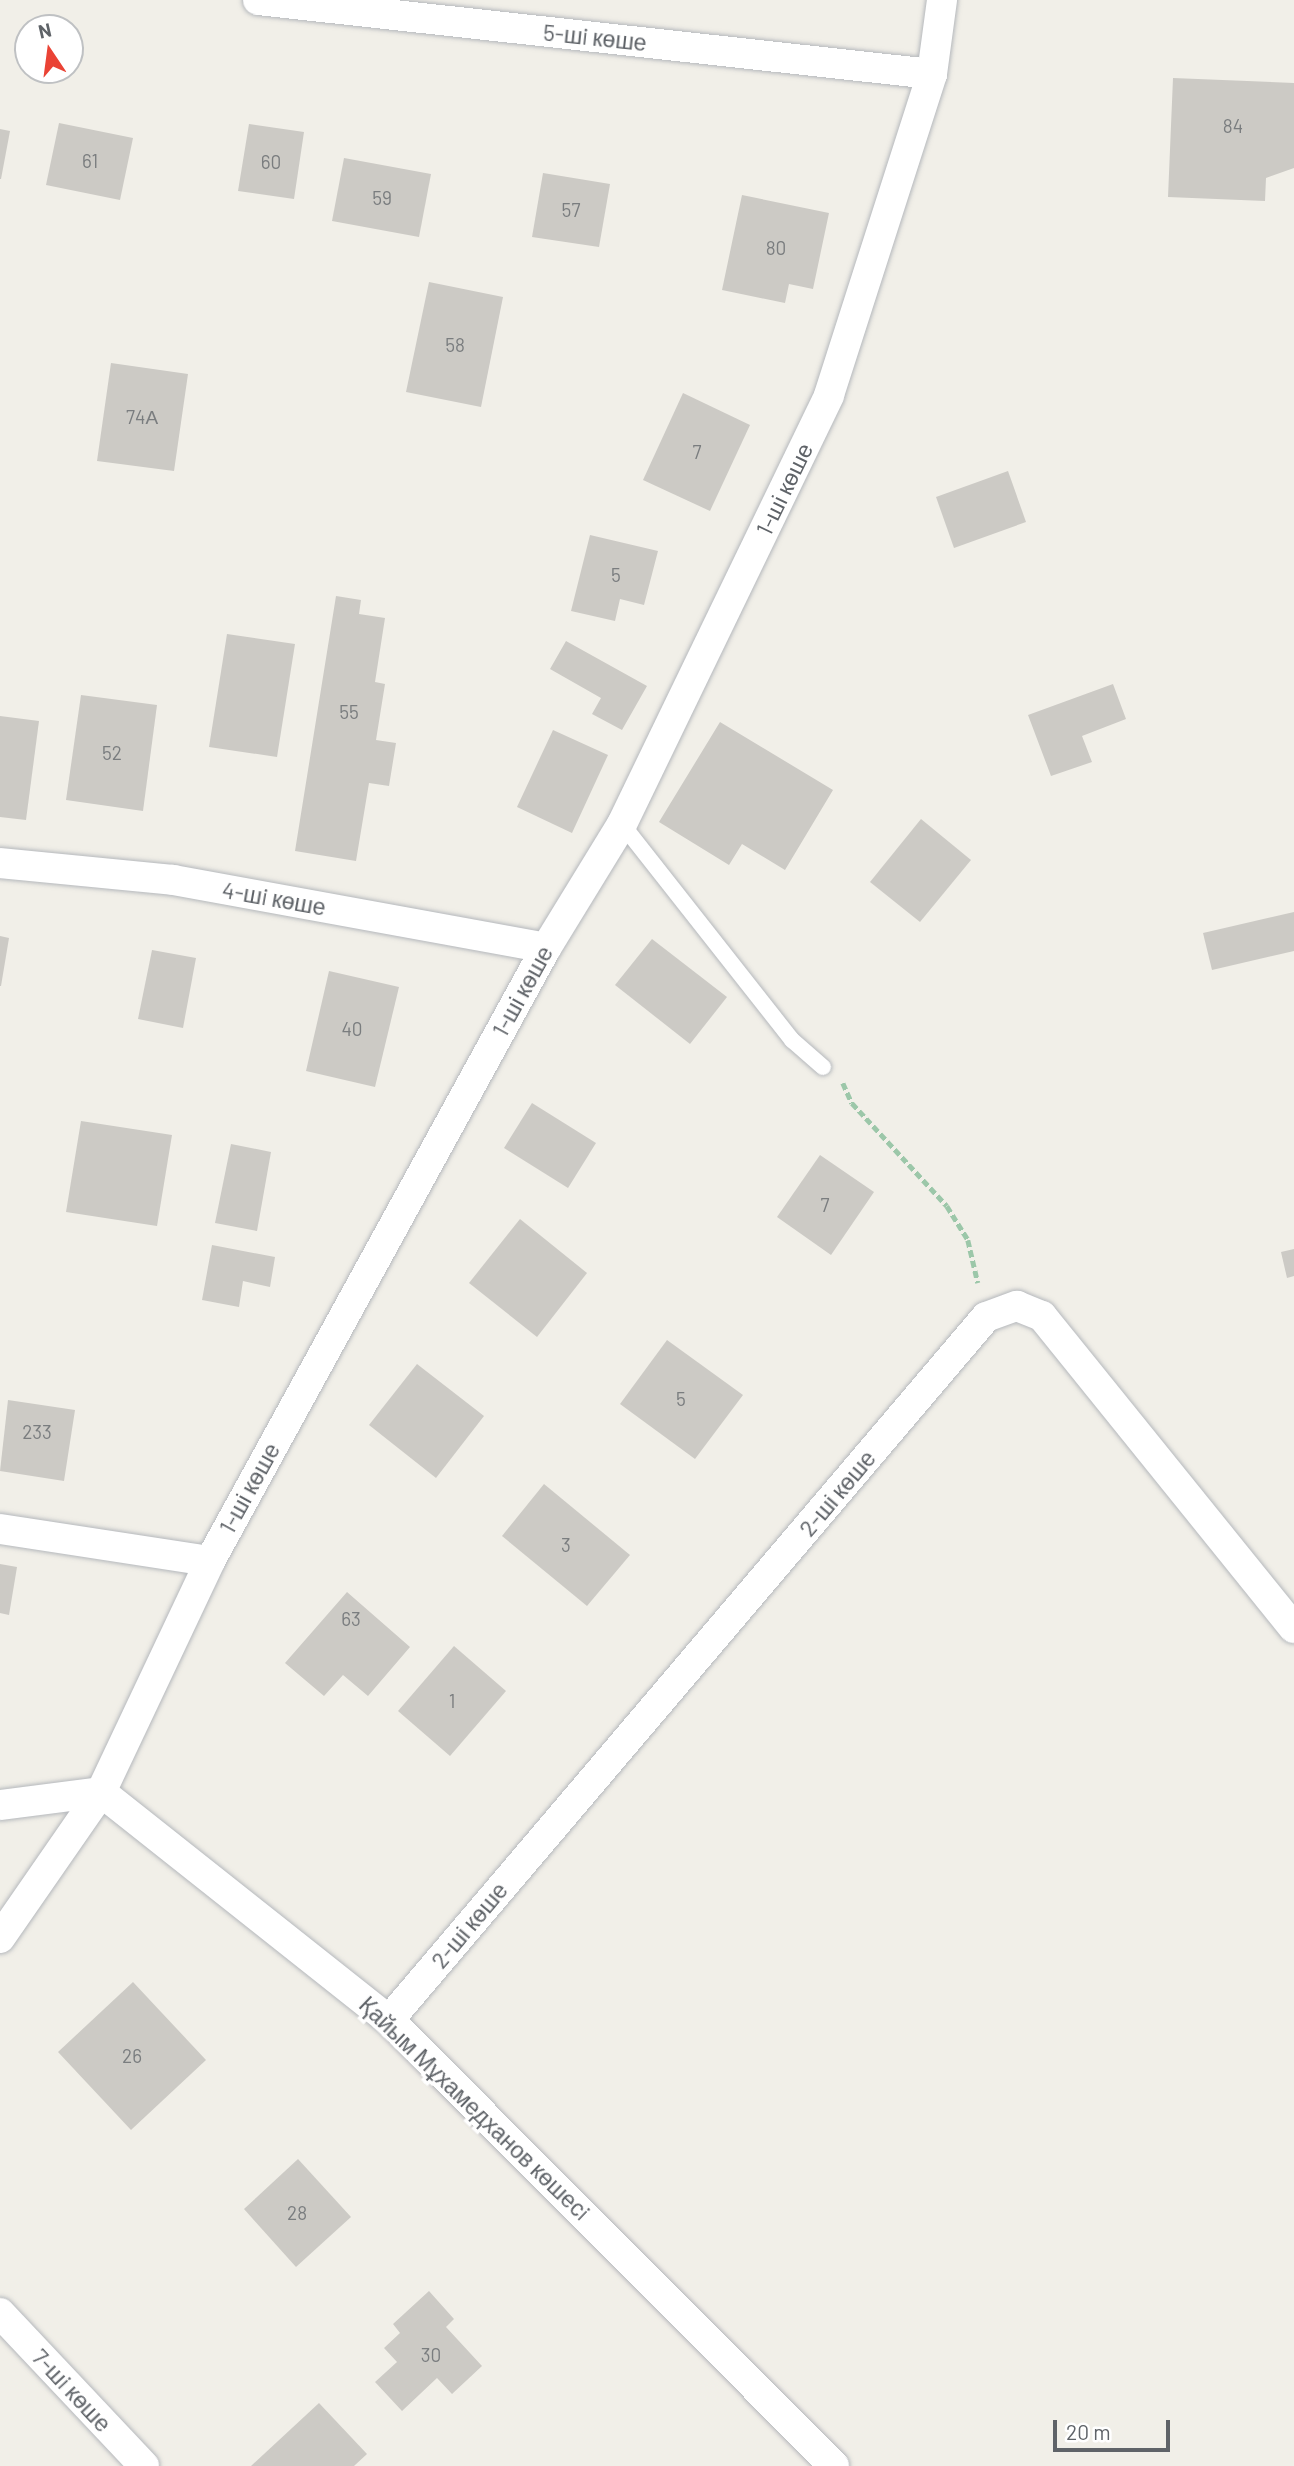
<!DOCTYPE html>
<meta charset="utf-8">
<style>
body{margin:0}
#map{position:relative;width:1294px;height:2466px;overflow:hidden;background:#f1efe8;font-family:Barlow,sans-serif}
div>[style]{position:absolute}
.building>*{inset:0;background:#cccac5}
.path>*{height:4.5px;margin-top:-2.25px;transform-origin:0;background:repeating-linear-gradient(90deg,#9cc7a9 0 7px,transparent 0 10.5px)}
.roads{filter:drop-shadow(0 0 2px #b5b8bc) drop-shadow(0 0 2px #b5b8bc)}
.service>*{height:16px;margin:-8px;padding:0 8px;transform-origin:8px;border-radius:8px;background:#fff}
.minor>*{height:30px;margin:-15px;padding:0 15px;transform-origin:15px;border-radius:15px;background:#fff}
span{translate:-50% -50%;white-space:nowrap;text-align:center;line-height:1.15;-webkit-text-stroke:7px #fff;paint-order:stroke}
.number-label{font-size:19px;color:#7a7d7f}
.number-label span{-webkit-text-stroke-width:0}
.street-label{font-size:23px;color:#5f6368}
.north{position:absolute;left:14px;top:14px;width:70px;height:70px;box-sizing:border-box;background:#fff;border:2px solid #bfc1c3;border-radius:50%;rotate:347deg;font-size:19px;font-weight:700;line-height:28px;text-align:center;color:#5f6368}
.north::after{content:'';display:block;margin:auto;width:24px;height:32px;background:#ea4335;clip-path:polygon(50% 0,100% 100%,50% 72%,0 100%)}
.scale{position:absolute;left:1053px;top:2420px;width:117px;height:32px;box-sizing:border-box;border:4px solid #5f6368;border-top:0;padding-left:9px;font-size:21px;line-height:24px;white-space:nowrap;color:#5f6368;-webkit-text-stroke:5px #fff;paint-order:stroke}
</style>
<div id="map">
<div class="building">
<i style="clip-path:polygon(1173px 78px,1294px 83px,1294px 168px,1266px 178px,1265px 201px,1168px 197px)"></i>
<i style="clip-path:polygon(59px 123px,133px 138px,120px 200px,46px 185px)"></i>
<i style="clip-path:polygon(249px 124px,304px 132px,294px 199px,238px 191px)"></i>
<i style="clip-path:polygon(0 129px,10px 131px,1px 179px,0 179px)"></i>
<i style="clip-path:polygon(344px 158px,431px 174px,419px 237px,332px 221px)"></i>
<i style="clip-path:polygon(543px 173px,610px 184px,599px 247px,532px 237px)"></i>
<i style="clip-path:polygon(742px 195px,829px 213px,813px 289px,789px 284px,785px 303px,722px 290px)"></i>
<i style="clip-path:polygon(429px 282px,503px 297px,481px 407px,406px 392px)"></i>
<i style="clip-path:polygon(111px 363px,188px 374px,174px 471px,97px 461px)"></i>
<i style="clip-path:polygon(683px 393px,750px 425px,710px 511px,643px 480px)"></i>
<i style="clip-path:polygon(1008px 471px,1026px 522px,954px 548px,936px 497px)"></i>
<i style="clip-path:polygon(590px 535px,658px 551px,644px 605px,620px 599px,615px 621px,571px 611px)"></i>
<i style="clip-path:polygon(336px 596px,361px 600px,359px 614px,385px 618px,375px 682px,385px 684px,376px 740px,396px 743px,389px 786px,369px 783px,356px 861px,295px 851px)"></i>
<i style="clip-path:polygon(227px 634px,295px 644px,277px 757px,209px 747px)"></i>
<i style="clip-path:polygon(566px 641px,647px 686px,622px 730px,592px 714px,601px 698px,550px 669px)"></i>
<i style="clip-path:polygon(1113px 684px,1126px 719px,1082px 736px,1092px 762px,1051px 776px,1028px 715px)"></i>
<i style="clip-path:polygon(81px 695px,157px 705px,143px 811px,66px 800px)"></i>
<i style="clip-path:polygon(0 716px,39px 721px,26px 820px,0 817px)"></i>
<i style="clip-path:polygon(720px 722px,833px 790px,785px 870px,742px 844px,729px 865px,659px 822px)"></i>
<i style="clip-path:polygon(553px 730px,608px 755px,572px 833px,517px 807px)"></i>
<i style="clip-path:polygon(921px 819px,971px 860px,920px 922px,870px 882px)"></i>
<i style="clip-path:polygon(1294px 912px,1294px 951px,1212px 970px,1203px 933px)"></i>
<i style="clip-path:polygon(0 936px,9px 938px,1px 986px,0 986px)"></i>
<i style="clip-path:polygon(652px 939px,727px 997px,690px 1044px,615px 985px)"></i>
<i style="clip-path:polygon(152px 950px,196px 958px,183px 1028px,138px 1019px)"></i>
<i style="clip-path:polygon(329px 971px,399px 987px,375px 1087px,306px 1071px)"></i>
<i style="clip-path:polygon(532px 1103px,596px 1143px,568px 1188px,504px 1148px)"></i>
<i style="clip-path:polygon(81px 1121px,172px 1135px,157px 1226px,66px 1212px)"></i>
<i style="clip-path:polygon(231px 1144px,271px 1152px,257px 1231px,215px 1223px)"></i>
<i style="clip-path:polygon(820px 1155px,874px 1192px,831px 1255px,777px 1217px)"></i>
<i style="clip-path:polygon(520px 1219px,587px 1273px,537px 1337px,469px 1283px)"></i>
<i style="clip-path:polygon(212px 1245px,275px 1257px,270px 1287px,243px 1281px,239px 1307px,202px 1300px)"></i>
<i style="clip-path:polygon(1294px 1249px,1294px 1276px,1287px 1278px,1281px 1252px)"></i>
<i style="clip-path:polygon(667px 1340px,743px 1395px,695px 1459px,620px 1404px)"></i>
<i style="clip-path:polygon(417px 1364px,484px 1416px,436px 1478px,369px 1425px)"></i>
<i style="clip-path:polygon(8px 1400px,75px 1410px,64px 1481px,0 1471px)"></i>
<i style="clip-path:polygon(544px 1484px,630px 1555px,587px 1606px,502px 1536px)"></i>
<i style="clip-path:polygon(0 1564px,17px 1567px,9px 1615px,0 1613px)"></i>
<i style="clip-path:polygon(347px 1592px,410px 1647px,368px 1696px,343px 1675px,324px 1696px,285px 1663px)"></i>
<i style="clip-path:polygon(454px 1646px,506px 1691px,450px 1756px,398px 1711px)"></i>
<i style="clip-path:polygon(133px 1982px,206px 2060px,131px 2130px,58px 2052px)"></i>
<i style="clip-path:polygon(298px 2159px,351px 2217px,296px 2267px,244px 2209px)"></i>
<i style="clip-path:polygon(429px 2291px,454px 2319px,446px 2327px,482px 2366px,452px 2394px,437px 2378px,402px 2411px,375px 2382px,397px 2362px,384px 2348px,400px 2333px,393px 2324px)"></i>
<i style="clip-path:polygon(319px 2403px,367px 2454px,354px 2466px,251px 2466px)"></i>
</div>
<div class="path">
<i style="left:843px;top:1083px;width:22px;rotate:66deg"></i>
<i style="left:852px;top:1103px;width:140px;rotate:47.3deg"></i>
<i style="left:947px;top:1206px;width:40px;rotate:58deg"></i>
<i style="left:968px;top:1240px;width:44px;rotate:76.9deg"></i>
</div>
<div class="roads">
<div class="service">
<i style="left:622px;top:824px;width:275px;rotate:51.8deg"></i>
<i style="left:792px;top:1040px;width:41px;rotate:41.1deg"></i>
</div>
<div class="minor">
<i style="left:258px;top:0;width:678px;rotate:6.27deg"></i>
<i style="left:0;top:863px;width:174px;rotate:5.6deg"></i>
<i style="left:173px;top:880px;width:379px;rotate:10.3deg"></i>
<i style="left:0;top:1529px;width:212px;rotate:8.7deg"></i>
<i style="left:0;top:1805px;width:102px;rotate:-7.3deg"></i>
<i style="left:101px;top:1792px;width:367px;rotate:38.4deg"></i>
<i style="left:389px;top:2020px;width:630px;rotate:45.06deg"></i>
<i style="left:0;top:1938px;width:178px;rotate:-55.3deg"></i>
<i style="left:101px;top:1792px;width:255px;rotate:-64.7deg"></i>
<i style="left:210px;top:1561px;width:699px;rotate:-61.27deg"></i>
<i style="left:546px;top:948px;width:145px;rotate:-58.5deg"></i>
<i style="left:622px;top:824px;width:476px;rotate:-64.2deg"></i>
<i style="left:829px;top:395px;width:337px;rotate:-72.2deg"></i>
<i style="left:932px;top:74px;width:75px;rotate:-82.3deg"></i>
<i style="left:389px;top:2020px;width:922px;rotate:-49.66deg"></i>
<i style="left:986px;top:1317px;width:33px;rotate:-20deg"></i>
<i style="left:1017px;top:1306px;width:27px;rotate:22deg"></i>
<i style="left:1042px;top:1316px;width:401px;rotate:51.1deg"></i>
<i style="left:0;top:2313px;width:210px;rotate:46.7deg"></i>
</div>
</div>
<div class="number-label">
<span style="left:1233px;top:126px">84</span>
<span style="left:90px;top:161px">61</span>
<span style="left:271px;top:162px">60</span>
<span style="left:382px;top:198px">59</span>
<span style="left:571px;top:210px">57</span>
<span style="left:776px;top:248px">80</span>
<span style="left:455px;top:345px">58</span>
<span style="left:142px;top:417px">74А</span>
<span style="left:697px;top:452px">7</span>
<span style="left:616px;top:575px">5</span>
<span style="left:349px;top:712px">55</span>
<span style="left:112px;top:753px">52</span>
<span style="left:352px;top:1029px">40</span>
<span style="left:825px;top:1205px">7</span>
<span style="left:681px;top:1399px">5</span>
<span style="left:37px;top:1432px">233</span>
<span style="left:566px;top:1545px">3</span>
<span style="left:351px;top:1619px">63</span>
<span style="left:452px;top:1701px">1</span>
<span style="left:132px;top:2056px">26</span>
<span style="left:297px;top:2213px">28</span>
<span style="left:431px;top:2355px">30</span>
</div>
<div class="street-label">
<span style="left:595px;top:37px;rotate:6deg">5-шi көше</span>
<span style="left:784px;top:489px;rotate:-64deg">1-ші көше</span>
<span style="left:274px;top:898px;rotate:10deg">4-шi көше</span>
<span style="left:522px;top:991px;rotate:-61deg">1-ші көше</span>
<span style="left:249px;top:1488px;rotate:-61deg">1-ші көше</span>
<span style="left:837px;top:1493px;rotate:-50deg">2-ші көше</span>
<span style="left:469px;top:1925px;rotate:-50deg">2-ші көше</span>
<span style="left:475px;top:2108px;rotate:44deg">Қайым Мұхамедханов көшесi</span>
<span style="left:72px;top:2390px;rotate:47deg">7-шi көше</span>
</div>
<div class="north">N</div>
<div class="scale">20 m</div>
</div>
